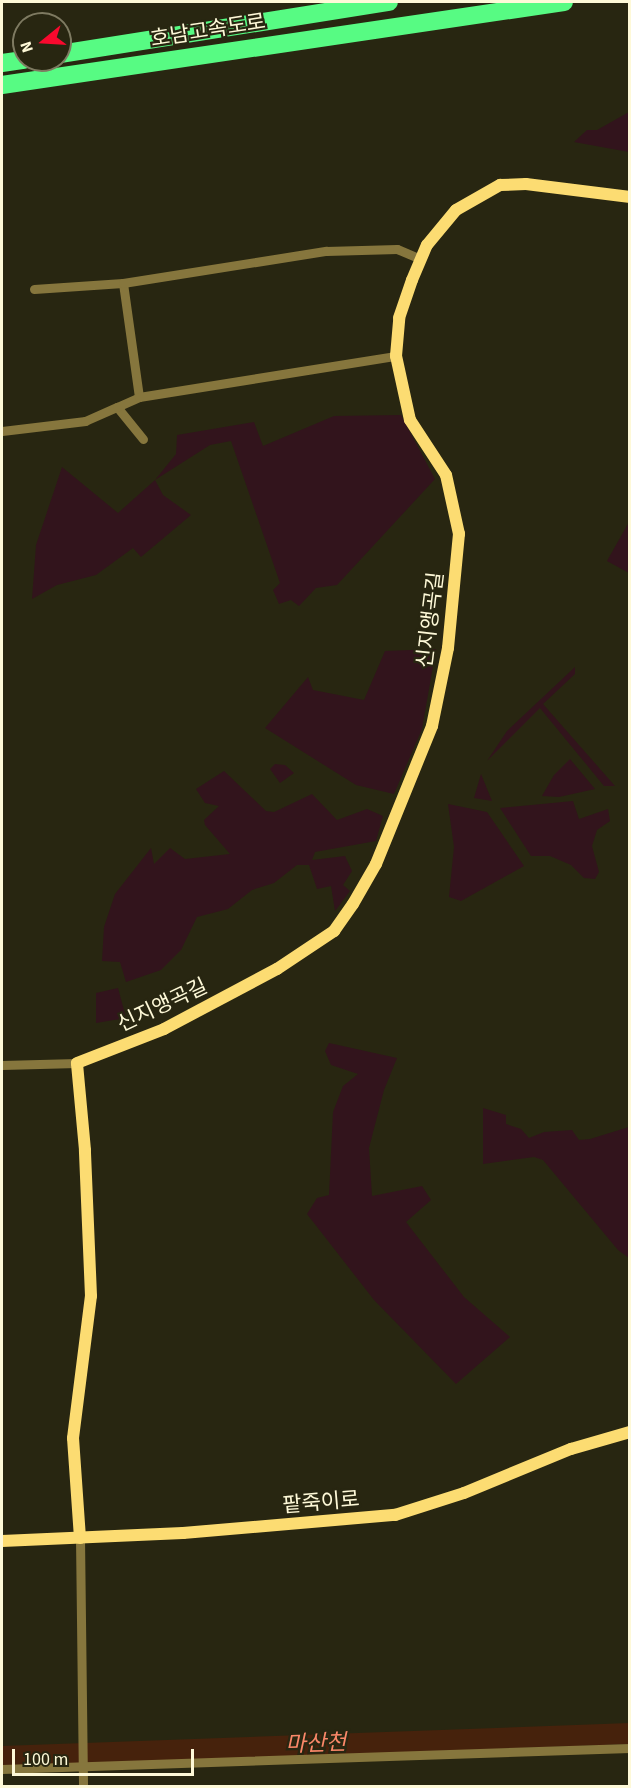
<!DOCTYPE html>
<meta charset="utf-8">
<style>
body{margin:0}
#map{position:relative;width:631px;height:1788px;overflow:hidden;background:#282611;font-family:"Source Sans 3","Noto Sans KR",sans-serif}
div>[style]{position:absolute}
.green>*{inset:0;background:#32141c}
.river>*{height:21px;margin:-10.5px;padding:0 10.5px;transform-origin:10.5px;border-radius:10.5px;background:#46220c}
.street>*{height:9px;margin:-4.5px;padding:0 4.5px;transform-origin:4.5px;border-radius:4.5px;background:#86763d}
.secondary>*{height:12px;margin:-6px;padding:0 6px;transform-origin:6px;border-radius:6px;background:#fcdc72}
.highway>*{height:18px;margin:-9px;padding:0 9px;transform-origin:9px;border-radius:9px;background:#57fb83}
span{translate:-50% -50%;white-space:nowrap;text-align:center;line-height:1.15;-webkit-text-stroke:4.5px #282611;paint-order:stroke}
.street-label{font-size:21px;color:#fef9d8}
.water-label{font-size:22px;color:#fb8869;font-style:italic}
.frame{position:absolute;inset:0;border:3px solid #fef9d8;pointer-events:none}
.north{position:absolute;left:12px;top:12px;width:60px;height:60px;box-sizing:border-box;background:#282611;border:2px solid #7e7a61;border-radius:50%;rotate:252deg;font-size:16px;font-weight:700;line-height:24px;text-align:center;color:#fef9d8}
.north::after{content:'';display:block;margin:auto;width:21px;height:27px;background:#f9092e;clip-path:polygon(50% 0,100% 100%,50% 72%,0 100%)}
.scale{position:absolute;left:12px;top:1749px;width:182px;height:27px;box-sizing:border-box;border:3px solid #fef9d8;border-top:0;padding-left:8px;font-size:18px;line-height:21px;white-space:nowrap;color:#fef9d8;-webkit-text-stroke:4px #282611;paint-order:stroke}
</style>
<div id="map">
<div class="green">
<i style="clip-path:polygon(629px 112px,629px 152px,574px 142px,587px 130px,597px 130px)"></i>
<i style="clip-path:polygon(401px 415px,435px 479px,337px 585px,316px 588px,299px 606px,291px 600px,279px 604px,273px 590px,280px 583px,231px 441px,210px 445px,155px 480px,163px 495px,191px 515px,141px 557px,133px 548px,96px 575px,57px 585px,32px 599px,36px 545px,62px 467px,118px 513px,155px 480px,176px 454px,177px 435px,254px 422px,263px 446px,334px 416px)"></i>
<i style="clip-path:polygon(629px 522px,629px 573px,607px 561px)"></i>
<i style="clip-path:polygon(436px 649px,422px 729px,394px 794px,356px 785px,265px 728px,308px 677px,313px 690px,364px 700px,385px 651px)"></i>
<i style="clip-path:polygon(575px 667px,575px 674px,543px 704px,615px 786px,604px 786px,540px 708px,487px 761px,507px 731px)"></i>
<i style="clip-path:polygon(570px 759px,595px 789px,559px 797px,542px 796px,554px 775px)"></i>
<i style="clip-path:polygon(275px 764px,285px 765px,294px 773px,280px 783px,270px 769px)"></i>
<i style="clip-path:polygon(224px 771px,266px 811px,274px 812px,312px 794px,337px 820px,367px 809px,383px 816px,376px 841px,315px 852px,312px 860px,345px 856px,352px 871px,343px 885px,350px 891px,335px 911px,331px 886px,317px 889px,309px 865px,297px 865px,274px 883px,252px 890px,228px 909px,197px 917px,181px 950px,161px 970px,126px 982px,120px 962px,102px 961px,104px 927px,115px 894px,151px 848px,154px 864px,170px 848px,185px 859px,230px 854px,205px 825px,204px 820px,219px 806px,205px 803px,196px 789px)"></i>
<i style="clip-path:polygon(481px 774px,492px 801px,474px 798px)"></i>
<i style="clip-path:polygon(573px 801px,579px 819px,608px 809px,610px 821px,597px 830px,592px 846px,599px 872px,595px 879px,584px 878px,571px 865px,550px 856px,531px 856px,500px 808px)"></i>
<i style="clip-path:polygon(448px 804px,487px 812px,524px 866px,461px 901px,449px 897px,454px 847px)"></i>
<i style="clip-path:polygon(118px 988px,126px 1018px,96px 1023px,96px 993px)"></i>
<i style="clip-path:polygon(329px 1043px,397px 1058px,384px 1090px,369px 1148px,372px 1196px,422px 1186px,431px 1200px,406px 1222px,464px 1297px,510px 1337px,456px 1384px,374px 1300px,307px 1214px,317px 1198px,329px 1195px,333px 1112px,343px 1086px,358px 1074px,331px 1065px,325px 1051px)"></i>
<i style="clip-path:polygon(483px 1108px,506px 1115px,506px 1124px,521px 1129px,529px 1138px,544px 1132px,572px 1130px,579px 1140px,590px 1139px,629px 1127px,629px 1258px,618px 1250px,543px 1160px,534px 1157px,483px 1164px)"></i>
</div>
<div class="river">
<i style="left:2px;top:1756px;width:628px;rotate:-2.1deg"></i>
</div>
<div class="street">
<i style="left:34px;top:289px;width:89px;rotate:-3.9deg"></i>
<i style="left:139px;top:397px;width:115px;rotate:-98deg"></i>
<i style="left:123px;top:283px;width:206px;rotate:-9deg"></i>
<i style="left:326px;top:251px;width:71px;rotate:-1.6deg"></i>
<i style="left:397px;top:249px;width:26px;rotate:23deg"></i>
<i style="left:2px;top:431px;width:84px;rotate:-6.9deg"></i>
<i style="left:85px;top:421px;width:35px;rotate:-24deg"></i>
<i style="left:143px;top:439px;width:41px;rotate:-129.1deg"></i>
<i style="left:117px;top:407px;width:24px;rotate:-24deg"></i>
<i style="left:139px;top:397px;width:260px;rotate:-9.1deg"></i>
<i style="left:2px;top:1065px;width:75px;rotate:-1.5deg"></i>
<i style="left:80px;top:1538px;width:248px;rotate:89.3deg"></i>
<i style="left:2px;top:1769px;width:628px;rotate:-1.92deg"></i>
</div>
<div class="secondary">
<i style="left:80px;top:1538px;width:100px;rotate:-94deg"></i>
<i style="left:73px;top:1438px;width:143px;rotate:-82.8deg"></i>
<i style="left:91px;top:1296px;width:146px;rotate:-92.4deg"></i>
<i style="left:85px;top:1150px;width:87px;rotate:-95.3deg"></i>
<i style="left:77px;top:1063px;width:93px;rotate:-21.3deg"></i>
<i style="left:164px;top:1029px;width:128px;rotate:-28deg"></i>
<i style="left:277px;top:969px;width:69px;rotate:-33.7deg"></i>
<i style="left:334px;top:931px;width:33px;rotate:-55deg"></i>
<i style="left:353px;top:904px;width:46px;rotate:-60.1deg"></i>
<i style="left:376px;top:864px;width:149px;rotate:-67.9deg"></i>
<i style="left:432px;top:726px;width:80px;rotate:-78.4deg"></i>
<i style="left:448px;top:648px;width:115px;rotate:-84.5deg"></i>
<i style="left:459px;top:534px;width:60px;rotate:-102.4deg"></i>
<i style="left:446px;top:475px;width:66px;rotate:-123.2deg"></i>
<i style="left:410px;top:420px;width:66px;rotate:-102.3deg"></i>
<i style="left:396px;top:356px;width:38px;rotate:-85deg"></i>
<i style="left:399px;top:318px;width:40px;rotate:-71.1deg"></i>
<i style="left:412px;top:280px;width:38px;rotate:-67deg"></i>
<i style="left:427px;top:245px;width:45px;rotate:-50.4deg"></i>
<i style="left:456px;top:210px;width:51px;rotate:-29.6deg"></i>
<i style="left:500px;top:185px;width:26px;rotate:-2deg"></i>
<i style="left:526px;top:184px;width:105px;rotate:7.1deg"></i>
<i style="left:2px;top:1541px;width:181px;rotate:-2.5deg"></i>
<i style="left:183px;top:1533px;width:213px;rotate:-4.9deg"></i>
<i style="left:395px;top:1515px;width:72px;rotate:-17.7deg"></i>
<i style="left:464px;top:1493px;width:116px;rotate:-22.4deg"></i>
<i style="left:571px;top:1449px;width:61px;rotate:-16.1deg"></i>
</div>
<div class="highway">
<i style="left:60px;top:54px;width:333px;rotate:-9deg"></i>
<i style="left:2px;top:63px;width:22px;rotate:-8deg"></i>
<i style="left:2px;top:85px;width:568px;rotate:-8.4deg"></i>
</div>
<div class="street-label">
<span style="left:208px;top:30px;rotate:-9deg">호남고속도로</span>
<span style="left:430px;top:620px;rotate:-83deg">신지앵곡길</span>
<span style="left:162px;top:1005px;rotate:-25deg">신지앵곡길</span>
<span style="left:321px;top:1502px;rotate:-5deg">팥죽이로</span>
</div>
<div class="water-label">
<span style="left:316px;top:1744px;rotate:-2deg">마산천</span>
</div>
<div class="frame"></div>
<div class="north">N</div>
<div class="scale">100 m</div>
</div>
